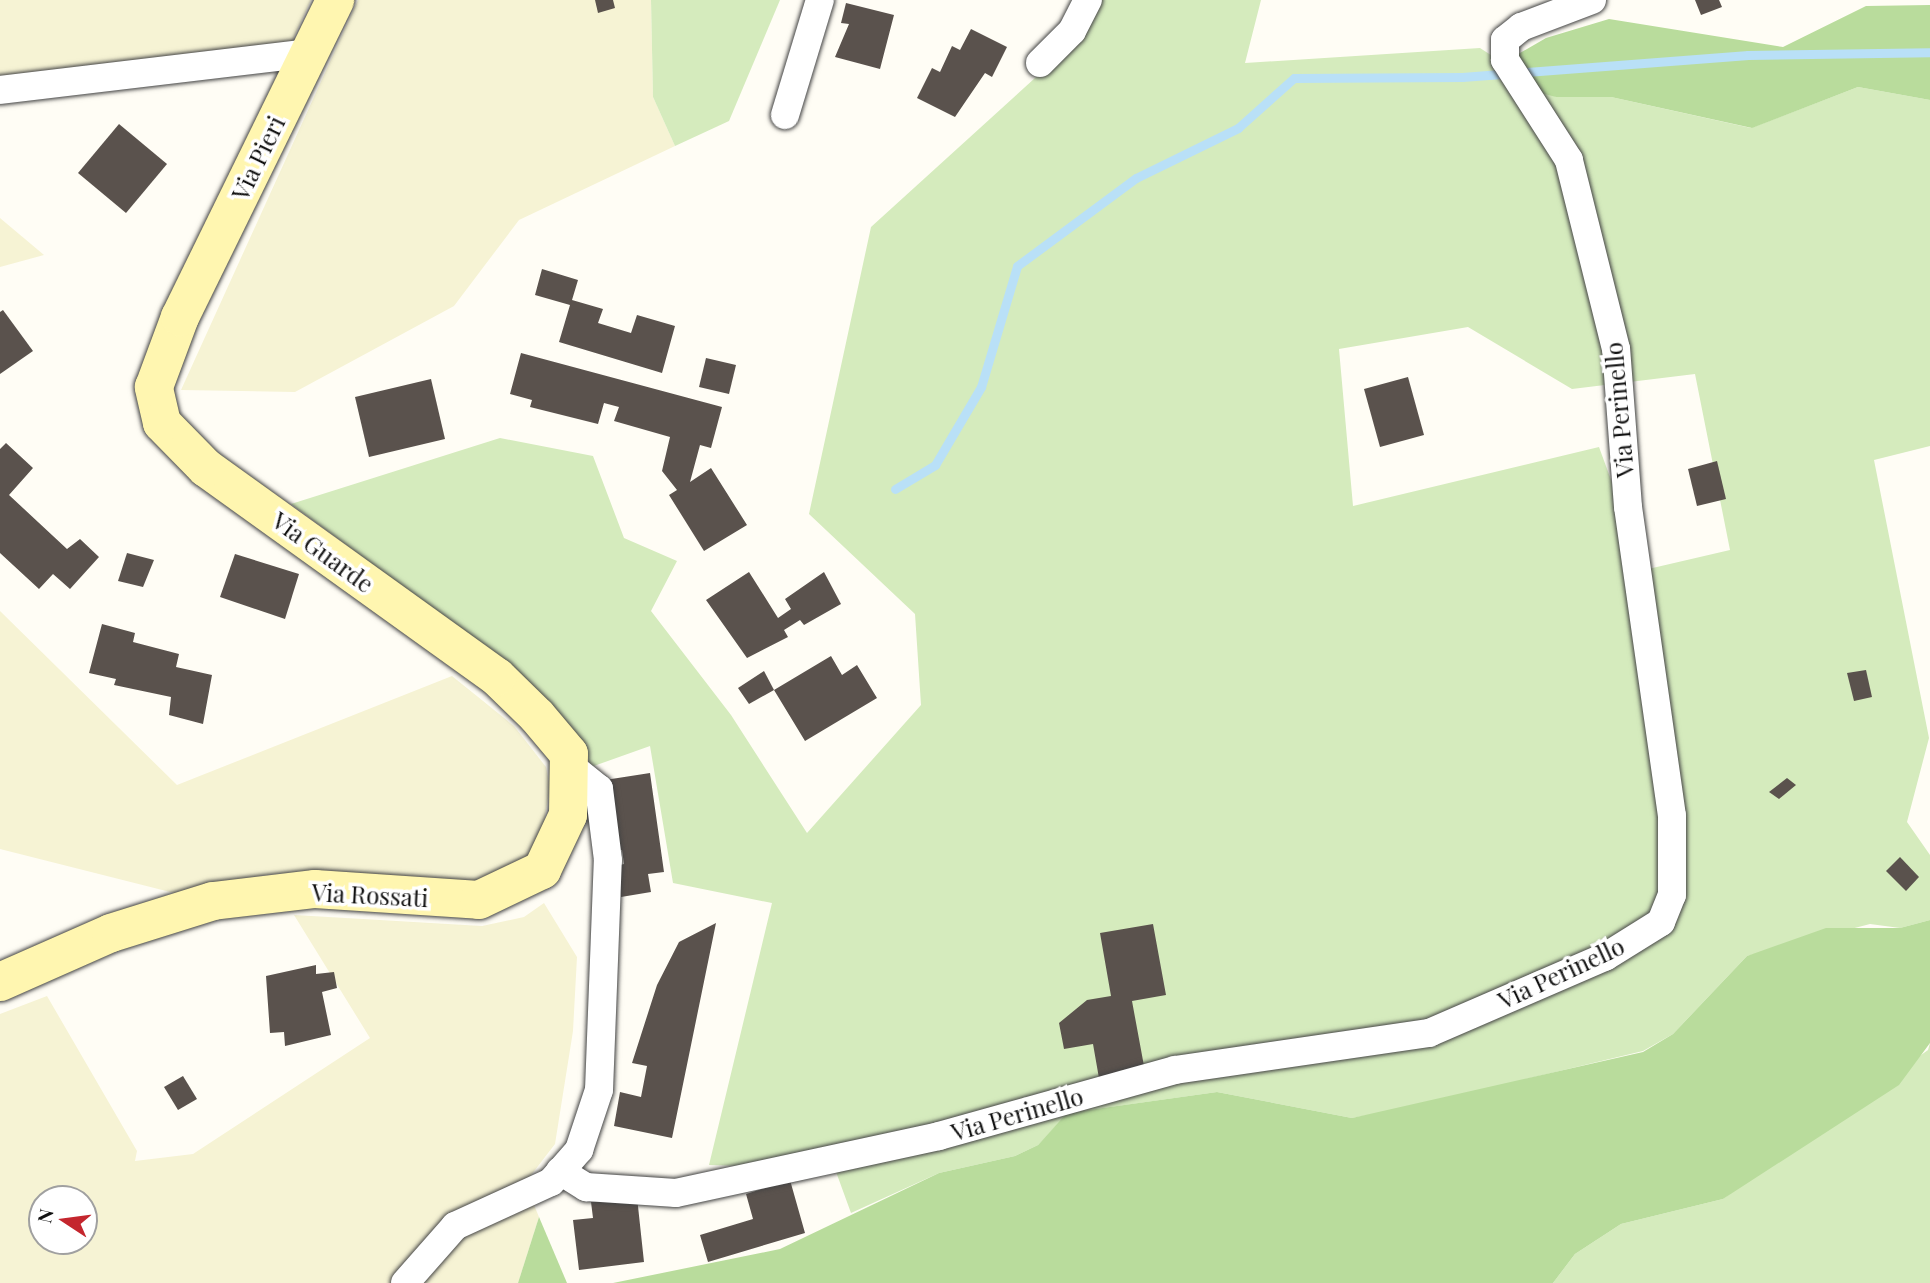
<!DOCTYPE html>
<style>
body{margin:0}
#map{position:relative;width:1930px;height:1283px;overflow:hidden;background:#fffdf5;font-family:"Playfair Display",serif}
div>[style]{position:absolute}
.farmland>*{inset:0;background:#f6f3d4}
.green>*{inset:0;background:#d5ebbd}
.forest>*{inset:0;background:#b9dc9c}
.stream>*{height:9px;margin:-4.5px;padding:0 4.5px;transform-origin:4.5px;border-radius:4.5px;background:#b9e0f7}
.building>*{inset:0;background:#5a524d}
.roads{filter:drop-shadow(0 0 2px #444) drop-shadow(0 0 2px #444)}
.street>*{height:28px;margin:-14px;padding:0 14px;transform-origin:14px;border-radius:14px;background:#fff}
.secondary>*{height:38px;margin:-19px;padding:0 19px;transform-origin:19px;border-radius:19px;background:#fff6b0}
span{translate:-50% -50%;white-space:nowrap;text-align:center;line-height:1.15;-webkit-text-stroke:7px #fff;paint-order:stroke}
.street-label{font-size:24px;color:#111}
.north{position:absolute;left:28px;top:1185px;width:70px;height:70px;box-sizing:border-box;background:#fff;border:2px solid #a0a0a0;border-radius:50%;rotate:283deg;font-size:19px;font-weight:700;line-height:28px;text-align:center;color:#111}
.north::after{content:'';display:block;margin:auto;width:24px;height:32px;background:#c4262e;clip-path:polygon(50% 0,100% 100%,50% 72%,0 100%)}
</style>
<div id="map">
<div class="farmland">
<i style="clip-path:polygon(0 0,311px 0,280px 67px,0 86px)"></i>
<i style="clip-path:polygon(358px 0,651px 0,653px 97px,675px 146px,519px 220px,454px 306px,295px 392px,181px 390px)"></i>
<i style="clip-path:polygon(0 218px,44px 255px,0 267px)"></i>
<i style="clip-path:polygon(0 611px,177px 785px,452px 676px,514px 726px,546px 767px,550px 787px,542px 833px,520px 868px,495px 882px,307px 871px,263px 875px,190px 897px,0 849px)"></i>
<i style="clip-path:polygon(evenodd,544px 903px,577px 957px,573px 1031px,555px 1144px,525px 1183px,539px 1217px,518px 1283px,0 1283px,0 1014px,47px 996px,137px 1151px,135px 1161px,193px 1154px,370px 1038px,294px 915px,482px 926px,524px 917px,544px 903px,42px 1199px,84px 1199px,84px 1241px,42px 1241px,42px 1199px)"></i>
</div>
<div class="green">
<i style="clip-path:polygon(651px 0,780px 0,729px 121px,675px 146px,653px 97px)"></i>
<i style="clip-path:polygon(evenodd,1079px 0,1261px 0,1245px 63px,1480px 48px,1556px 97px,1611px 97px,1751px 128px,1858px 87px,1930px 100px,1930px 446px,1874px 460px,1929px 738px,1907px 822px,1930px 855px,1930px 920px,1900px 928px,1870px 924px,1747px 956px,1673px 1034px,1643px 1051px,1406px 1108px,1352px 1118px,1217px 1092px,1068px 1113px,1038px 1145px,1015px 1156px,939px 1173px,851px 1213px,835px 1169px,709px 1165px,772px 903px,673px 883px,650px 746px,591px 767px,584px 747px,478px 642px,291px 504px,500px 438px,593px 456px,624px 538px,677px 561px,651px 611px,731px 715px,807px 833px,921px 705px,915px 614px,809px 514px,871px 227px,1068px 48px,1079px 0,1468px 327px,1572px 389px,1695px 374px,1730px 550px,1644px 570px,1599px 447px,1353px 506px,1339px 349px,1468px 327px)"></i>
<i style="clip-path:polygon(1930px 1043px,1930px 1283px,1553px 1283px,1575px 1254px,1621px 1224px,1723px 1199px,1928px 1050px)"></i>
</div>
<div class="forest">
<i style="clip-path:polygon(1930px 5px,1930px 100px,1858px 87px,1752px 128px,1611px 97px,1556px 97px,1522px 88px,1506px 61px,1546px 38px,1609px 19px,1783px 47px,1866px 6px)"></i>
<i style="clip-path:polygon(1930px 920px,1930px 1043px,1899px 1085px,1723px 1199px,1621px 1224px,1575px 1254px,1553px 1283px,613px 1283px,780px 1249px,939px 1173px,1015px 1156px,1038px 1145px,1067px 1113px,1217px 1092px,1352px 1118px,1643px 1052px,1673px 1034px,1747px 956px,1826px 928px,1900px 928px)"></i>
<i style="clip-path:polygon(539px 1217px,567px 1283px,518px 1283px)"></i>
</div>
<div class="stream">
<i style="left:895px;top:489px;width:47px;rotate:-31deg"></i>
<i style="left:935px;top:465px;width:91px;rotate:-59.5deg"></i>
<i style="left:981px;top:387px;width:126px;rotate:-73.4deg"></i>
<i style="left:1017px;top:266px;width:148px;rotate:-36.5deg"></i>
<i style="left:1136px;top:178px;width:114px;rotate:-26.1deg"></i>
<i style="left:1238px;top:128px;width:75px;rotate:-41.8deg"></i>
<i style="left:1294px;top:78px;width:168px;rotate:-0.3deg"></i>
<i style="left:1462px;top:77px;width:287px;rotate:-4.4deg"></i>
<i style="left:1748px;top:55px;width:182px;rotate:-0.9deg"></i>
</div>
<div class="building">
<i style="clip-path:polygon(595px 0,613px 0,615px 8px,598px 13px)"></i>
<i style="clip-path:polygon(1695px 0,1719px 0,1722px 7px,1701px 15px)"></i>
<i style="clip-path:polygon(846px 3px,894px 15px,880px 69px,835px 57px,849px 24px,841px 23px)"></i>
<i style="clip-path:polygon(971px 29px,1007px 47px,992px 77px,985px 73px,955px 117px,917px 98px,932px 68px,940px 72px,952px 46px,960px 50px)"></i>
<i style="clip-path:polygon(119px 124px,167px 164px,126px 213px,78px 173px)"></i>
<i style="clip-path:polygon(542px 269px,578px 280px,572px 300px,603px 309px,598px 323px,631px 333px,637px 315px,675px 326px,662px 373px,559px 342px,570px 305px,535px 295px)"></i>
<i style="clip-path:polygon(3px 310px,33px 351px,0 374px,0 312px)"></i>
<i style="clip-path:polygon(521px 353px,722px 407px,711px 448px,700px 445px,690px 482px,711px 468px,747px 525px,704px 551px,669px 495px,677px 490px,662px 471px,670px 437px,614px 421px,619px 407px,604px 403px,598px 424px,530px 407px,532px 400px,510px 394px)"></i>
<i style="clip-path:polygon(706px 358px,736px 365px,729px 394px,699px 387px)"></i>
<i style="clip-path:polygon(1408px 377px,1424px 435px,1380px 447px,1364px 389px)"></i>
<i style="clip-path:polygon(431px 379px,445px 439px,369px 457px,355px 397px)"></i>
<i style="clip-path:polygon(6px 443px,33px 468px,9px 495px,67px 549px,80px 539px,99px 557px,70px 589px,53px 574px,39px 589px,0 553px,0 449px)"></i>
<i style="clip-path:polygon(1717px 461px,1726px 499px,1697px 506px,1688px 469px)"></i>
<i style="clip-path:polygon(127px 553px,154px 560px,143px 587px,118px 581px)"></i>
<i style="clip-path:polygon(235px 554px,299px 574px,285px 619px,220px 597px)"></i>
<i style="clip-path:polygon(749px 572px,778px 618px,791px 609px,785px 599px,824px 572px,841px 604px,804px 625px,800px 620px,784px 630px,788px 637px,747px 658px,706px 600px)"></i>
<i style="clip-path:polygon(102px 624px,135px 633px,133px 642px,179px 654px,176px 667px,212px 675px,203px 724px,169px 715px,171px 697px,114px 685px,116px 679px,89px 673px)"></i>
<i style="clip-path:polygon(831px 656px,842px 675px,857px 665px,877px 698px,805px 741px,774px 690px)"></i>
<i style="clip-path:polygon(1866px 670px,1872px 697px,1854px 701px,1847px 673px)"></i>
<i style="clip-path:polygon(764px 671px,774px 690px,749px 704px,738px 688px)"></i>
<i style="clip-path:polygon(650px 773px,664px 872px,648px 874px,651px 892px,621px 897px,616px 866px,624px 864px,622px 850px,611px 851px,605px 780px)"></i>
<i style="clip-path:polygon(1787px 778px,1796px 785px,1779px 799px,1769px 792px)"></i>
<i style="clip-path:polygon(1900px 857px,1919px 877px,1906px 891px,1886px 871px)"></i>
<i style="clip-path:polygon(716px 923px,672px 1138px,614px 1126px,620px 1092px,641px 1097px,647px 1066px,632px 1063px,657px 985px,679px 942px)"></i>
<i style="clip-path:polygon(1153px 924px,1166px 995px,1132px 1001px,1144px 1066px,1119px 1071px,1119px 1081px,1100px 1084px,1093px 1044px,1064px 1049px,1059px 1023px,1087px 1000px,1111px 996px,1100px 933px)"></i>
<i style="clip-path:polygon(316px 965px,316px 974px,334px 972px,337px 988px,322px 992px,331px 1035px,285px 1046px,284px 1032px,270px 1033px,266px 976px)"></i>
<i style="clip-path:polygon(183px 1076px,197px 1099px,178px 1110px,164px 1087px)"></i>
<i style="clip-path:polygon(790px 1180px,805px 1233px,708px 1262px,700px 1235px,753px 1219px,746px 1194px)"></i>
<i style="clip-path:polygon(637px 1197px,644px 1262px,579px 1270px,573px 1220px,593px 1218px,591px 1202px)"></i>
</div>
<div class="roads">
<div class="street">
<i style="left:1040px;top:63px;width:45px;rotate:-45deg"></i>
<i style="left:1072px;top:31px;width:35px;rotate:-63deg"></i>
<i style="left:0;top:90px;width:311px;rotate:-6.8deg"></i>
<i style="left:785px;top:115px;width:120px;rotate:-73.1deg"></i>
<i style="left:560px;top:1171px;width:31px;rotate:32deg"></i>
<i style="left:586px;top:1187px;width:90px;rotate:3.8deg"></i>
<i style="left:676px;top:1193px;width:269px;rotate:-12.2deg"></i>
<i style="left:939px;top:1136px;width:245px;rotate:-15.6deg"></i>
<i style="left:1175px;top:1070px;width:257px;rotate:-8.3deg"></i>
<i style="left:1429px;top:1033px;width:192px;rotate:-23.4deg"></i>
<i style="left:1605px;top:957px;width:66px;rotate:-32deg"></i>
<i style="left:1661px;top:922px;width:29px;rotate:-68deg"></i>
<i style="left:1672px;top:895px;width:79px;rotate:-90deg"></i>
<i style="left:1672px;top:816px;width:312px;rotate:-98.1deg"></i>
<i style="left:1628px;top:507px;width:158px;rotate:-94.3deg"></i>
<i style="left:1616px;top:349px;width:195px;rotate:-104deg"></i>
<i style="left:1569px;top:160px;width:119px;rotate:-122.6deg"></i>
<i style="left:1505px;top:60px;width:20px;rotate:-90deg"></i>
<i style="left:1505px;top:40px;width:21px;rotate:-39deg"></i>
<i style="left:1521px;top:27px;width:76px;rotate:-20.8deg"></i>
<i style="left:405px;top:1283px;width:76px;rotate:-48.7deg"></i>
<i style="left:455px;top:1226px;width:106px;rotate:-24.6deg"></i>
<i style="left:551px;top:1182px;width:43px;rotate:-48.8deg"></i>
<i style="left:579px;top:1150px;width:63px;rotate:-71.6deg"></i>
<i style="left:599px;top:1090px;width:230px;rotate:-87.8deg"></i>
<i style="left:608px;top:860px;width:72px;rotate:-97.2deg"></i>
<i style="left:599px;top:789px;width:35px;rotate:-141deg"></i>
</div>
<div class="secondary">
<i style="left:0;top:982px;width:121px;rotate:-23.8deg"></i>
<i style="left:111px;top:933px;width:107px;rotate:-17.4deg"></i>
<i style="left:213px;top:901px;width:103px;rotate:-6.7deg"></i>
<i style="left:315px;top:889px;width:164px;rotate:3.8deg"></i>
<i style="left:479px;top:900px;width:70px;rotate:-25.5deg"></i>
<i style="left:542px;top:870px;width:61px;rotate:-64.7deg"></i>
<i style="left:568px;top:815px;width:61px;rotate:-89.1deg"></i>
<i style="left:569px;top:754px;width:50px;rotate:-130.1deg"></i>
<i style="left:537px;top:716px;width:56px;rotate:-135.7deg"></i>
<i style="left:497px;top:677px;width:358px;rotate:-144.3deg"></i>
<i style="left:206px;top:468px;width:63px;rotate:-134.4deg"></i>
<i style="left:162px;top:423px;width:37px;rotate:-103deg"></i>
<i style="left:154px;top:387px;width:75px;rotate:-69.6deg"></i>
<i style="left:180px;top:317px;width:353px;rotate:-63.9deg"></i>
</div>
</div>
<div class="street-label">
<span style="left:258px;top:158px;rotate:-64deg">Via Pieri</span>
<span style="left:1619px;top:410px;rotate:-95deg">Via Perinello</span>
<span style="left:323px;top:552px;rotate:36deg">Via Guarde</span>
<span style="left:370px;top:895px;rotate:3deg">Via Rossati</span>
<span style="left:1561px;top:973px;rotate:-25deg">Via Perinello</span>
<span style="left:1017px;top:1114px;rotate:-16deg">Via Perinello</span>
</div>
<div class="north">N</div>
</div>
